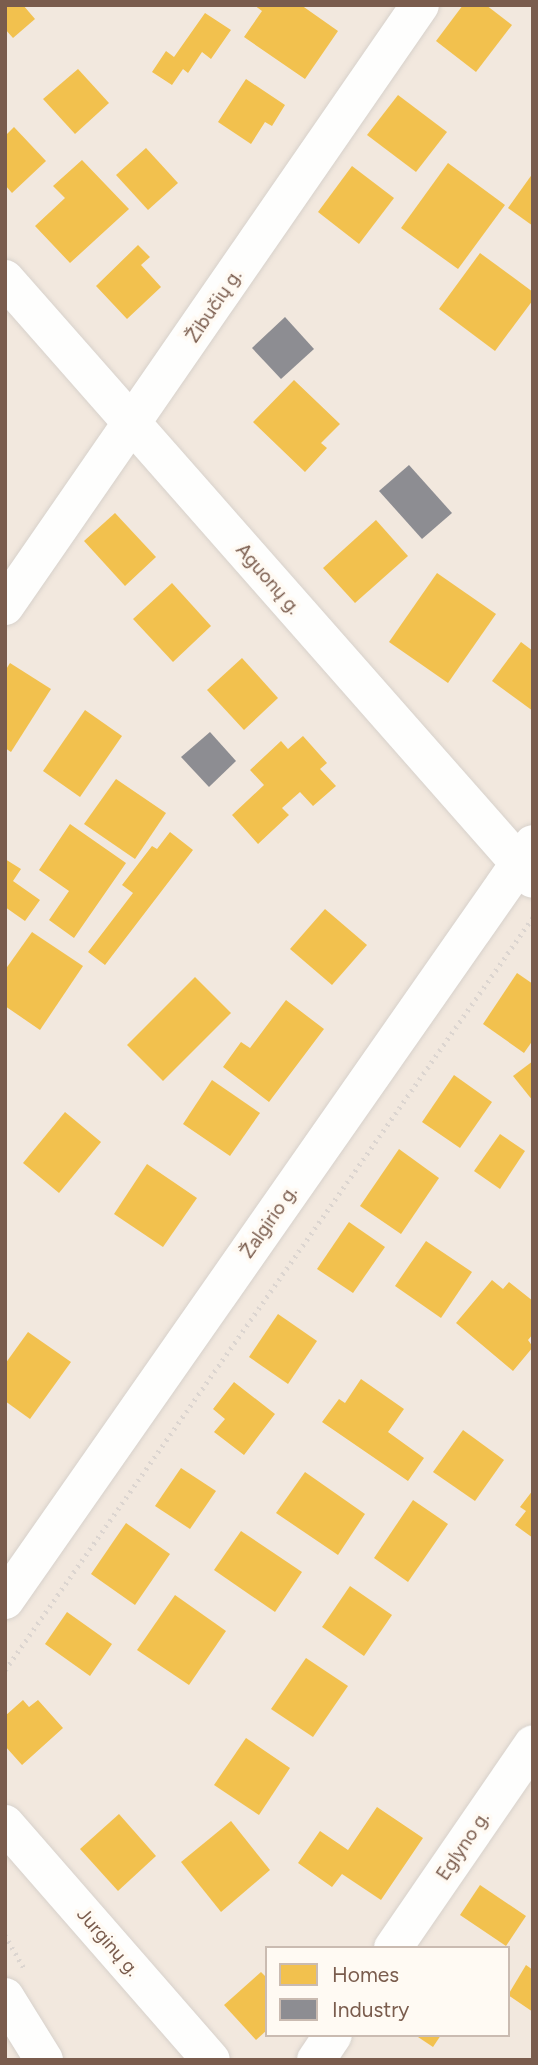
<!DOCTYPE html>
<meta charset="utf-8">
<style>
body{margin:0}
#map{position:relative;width:538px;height:2065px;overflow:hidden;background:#f9f5f0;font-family:Figtree,sans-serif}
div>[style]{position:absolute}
.residential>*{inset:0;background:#f2e8de}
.homes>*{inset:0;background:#f2c14e}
.industry>*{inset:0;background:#8d8d92}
.path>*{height:4.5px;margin-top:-2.25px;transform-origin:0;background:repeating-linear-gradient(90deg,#dcd5d0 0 2px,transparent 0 7px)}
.roads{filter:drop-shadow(0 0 2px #d7d1cb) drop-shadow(0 0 2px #d7d1cb)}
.street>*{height:38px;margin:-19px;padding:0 19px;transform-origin:19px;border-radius:19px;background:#fefefd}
span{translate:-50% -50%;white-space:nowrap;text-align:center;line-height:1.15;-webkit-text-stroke:7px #fffaf3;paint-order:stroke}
.street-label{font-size:19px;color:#7a5c4d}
.frame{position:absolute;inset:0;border:7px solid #7a5c4d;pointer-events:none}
.legend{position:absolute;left:265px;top:1946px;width:245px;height:91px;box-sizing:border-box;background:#fffaf3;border:2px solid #cabbb1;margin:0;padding:9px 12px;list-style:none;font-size:21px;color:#7a5c4d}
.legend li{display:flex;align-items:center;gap:14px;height:35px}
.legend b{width:35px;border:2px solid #cabbb1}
</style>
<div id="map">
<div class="residential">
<i style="clip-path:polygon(evenodd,5px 5px,533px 5px,533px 2060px,5px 2060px,5px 5px,267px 1948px,508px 1948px,508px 2035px,267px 2035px,267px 1948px)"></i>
</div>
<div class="homes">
<i style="clip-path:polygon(5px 5px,23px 5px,35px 19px,13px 38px,5px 29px)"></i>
<i style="clip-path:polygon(254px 5px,301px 5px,338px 31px,305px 79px,244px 37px,262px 11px)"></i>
<i style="clip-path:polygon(463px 5px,486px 5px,512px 25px,476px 72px,436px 41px)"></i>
<i style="clip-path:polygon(205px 13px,231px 30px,211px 59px,202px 52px,188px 73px,183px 69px,172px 85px,152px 72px,166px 51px,174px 57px)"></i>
<i style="clip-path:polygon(78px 69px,109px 103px,75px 134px,43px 99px)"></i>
<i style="clip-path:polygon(246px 79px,285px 105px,272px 126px,265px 122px,251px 144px,218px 122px)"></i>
<i style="clip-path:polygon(398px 95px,447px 132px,416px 172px,367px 135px)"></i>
<i style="clip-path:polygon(14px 127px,46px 161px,12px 193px,5px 185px,5px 136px)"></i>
<i style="clip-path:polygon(146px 148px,178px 183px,148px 210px,116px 175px)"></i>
<i style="clip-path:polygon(82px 160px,129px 209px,70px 263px,35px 226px,65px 198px,53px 186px)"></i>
<i style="clip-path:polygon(448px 163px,505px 205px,458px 269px,401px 228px)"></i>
<i style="clip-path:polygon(352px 166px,394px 198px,359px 244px,318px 212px)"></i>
<i style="clip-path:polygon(533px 173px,533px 226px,508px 208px)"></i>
<i style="clip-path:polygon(138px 245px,150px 257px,141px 265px,161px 287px,127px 319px,96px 286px)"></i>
<i style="clip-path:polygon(480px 253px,533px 292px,533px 300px,495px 351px,439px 309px)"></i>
<i style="clip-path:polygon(294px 380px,340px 424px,321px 443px,327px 448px,305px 472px,253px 422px)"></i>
<i style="clip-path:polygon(115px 513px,156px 557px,125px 586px,84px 541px)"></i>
<i style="clip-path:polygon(376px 520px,408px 556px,355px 603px,323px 568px)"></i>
<i style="clip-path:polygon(437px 573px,496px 614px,448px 683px,389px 642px)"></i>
<i style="clip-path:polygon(172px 583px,211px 626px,173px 662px,133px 619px)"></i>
<i style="clip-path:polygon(521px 642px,533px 651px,533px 711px,492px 681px)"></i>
<i style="clip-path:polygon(242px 658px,278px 698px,244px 730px,207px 690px)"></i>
<i style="clip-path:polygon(10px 663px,51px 689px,11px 752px,5px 748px,5px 671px)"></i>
<i style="clip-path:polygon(85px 710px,122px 736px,80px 797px,43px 771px)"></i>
<i style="clip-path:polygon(303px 736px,327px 763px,320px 769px,336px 786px,313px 806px,300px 792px,282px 808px,289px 815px,258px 844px,232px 815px,264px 785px,250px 770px,281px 741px,288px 749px)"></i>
<i style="clip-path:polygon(116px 779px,166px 813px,135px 859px,84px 824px)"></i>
<i style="clip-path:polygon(70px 824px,126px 863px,74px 938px,49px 920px,69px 891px,39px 870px)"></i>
<i style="clip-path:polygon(170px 832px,193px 850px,105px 965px,88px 952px,133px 893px,122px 885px,152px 846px,157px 849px)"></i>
<i style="clip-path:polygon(5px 859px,21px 869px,13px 881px,40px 900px,25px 921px,5px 907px)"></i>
<i style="clip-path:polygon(325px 909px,367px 945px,332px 985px,290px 949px)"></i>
<i style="clip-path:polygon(32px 932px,83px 966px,40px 1030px,5px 1006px,5px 970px)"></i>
<i style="clip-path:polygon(517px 973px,533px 984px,533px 1040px,524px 1053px,483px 1024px)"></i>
<i style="clip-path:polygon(195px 977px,231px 1013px,163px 1081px,127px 1045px)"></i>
<i style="clip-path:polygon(286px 1000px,324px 1029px,269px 1102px,223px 1067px,241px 1042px,250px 1048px)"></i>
<i style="clip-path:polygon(533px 1061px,533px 1101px,513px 1076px)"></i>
<i style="clip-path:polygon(454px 1075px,492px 1102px,460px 1148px,422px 1122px)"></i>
<i style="clip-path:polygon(212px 1080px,260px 1113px,230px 1156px,183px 1124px)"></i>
<i style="clip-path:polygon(65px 1112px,101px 1142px,59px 1193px,23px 1163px)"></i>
<i style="clip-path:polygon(500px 1134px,525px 1151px,500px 1189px,474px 1171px)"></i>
<i style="clip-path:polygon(399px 1149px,439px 1178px,401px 1234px,360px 1206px)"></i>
<i style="clip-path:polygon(147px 1164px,197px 1198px,163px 1247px,114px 1214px)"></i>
<i style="clip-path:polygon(349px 1222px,385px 1247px,353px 1293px,317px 1269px)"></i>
<i style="clip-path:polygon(426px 1241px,472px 1272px,441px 1318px,395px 1286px)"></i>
<i style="clip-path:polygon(492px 1280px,503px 1289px,509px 1282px,533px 1301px,533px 1334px,528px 1340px,533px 1347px,513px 1371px,456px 1323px)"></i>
<i style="clip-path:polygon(278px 1314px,317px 1341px,288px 1384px,249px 1357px)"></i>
<i style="clip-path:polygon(28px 1332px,71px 1362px,30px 1419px,5px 1401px,5px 1364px)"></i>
<i style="clip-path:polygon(361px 1379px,404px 1409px,388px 1432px,424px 1458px,408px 1481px,322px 1422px,339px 1399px,345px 1403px)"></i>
<i style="clip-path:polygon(234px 1382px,275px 1414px,244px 1455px,214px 1432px,225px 1419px,213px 1409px)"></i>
<i style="clip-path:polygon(463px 1430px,504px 1460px,475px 1501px,433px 1472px)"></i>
<i style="clip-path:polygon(181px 1468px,216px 1491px,190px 1529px,155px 1506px)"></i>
<i style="clip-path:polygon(305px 1472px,365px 1514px,338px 1555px,276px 1513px)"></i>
<i style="clip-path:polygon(533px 1490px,533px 1538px,515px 1525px,526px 1511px,520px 1507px)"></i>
<i style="clip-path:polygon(413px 1500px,448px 1524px,408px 1582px,374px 1558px)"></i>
<i style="clip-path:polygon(126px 1523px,170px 1554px,135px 1605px,91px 1574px)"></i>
<i style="clip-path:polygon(241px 1531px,302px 1572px,275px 1612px,214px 1570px)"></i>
<i style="clip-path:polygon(350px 1586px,392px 1615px,364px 1656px,322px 1627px)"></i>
<i style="clip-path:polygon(175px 1595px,226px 1631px,189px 1685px,137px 1650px)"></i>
<i style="clip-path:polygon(67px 1612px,112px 1644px,90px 1676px,45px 1644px)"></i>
<i style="clip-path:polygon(306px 1658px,348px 1686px,313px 1737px,271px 1709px)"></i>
<i style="clip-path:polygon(23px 1700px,29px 1707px,38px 1700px,63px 1728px,22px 1765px,5px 1746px,5px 1716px)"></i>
<i style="clip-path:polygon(246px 1738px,290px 1768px,259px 1815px,214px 1785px)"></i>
<i style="clip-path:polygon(377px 1807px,423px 1838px,381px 1900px,342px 1874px,332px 1887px,298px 1863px,320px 1831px,348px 1850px)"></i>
<i style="clip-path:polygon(119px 1814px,156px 1856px,118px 1891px,80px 1849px)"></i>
<i style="clip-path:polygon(231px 1821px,270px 1870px,221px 1912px,181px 1862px)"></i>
<i style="clip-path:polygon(480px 1885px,526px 1916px,506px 1946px,460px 1915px)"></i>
<i style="clip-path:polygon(526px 1965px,533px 1970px,533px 2012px,508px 1995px)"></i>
<i style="clip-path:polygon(261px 1972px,267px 1978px,267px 2030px,256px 2040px,224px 2005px)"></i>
<i style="clip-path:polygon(415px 2035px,441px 2035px,433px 2047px)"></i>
</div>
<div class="industry">
<i style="clip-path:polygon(285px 317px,314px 349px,281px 379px,252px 348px)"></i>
<i style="clip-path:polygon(409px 465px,452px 513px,422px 539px,379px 491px)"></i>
<i style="clip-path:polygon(210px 732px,236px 761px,209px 787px,181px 757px)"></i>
</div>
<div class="path">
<i style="left:5px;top:1670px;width:920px;rotate:-54.96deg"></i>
<i style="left:5px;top:1935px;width:39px;rotate:60deg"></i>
</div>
<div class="roads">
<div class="street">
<i style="left:5px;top:279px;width:799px;rotate:48.65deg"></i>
<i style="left:5px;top:606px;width:730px;rotate:-55.37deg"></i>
<i style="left:5px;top:1600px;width:922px;rotate:-55.07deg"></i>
<i style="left:5px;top:1824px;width:313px;rotate:48.9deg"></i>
<i style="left:393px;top:1948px;width:247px;rotate:-55.5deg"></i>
<i style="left:5px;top:1997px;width:74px;rotate:58.2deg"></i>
<i style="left:316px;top:2060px;width:30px;rotate:-56deg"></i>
</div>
</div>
<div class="street-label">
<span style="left:214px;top:306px;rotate:-56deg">Žibučių g.</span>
<span style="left:268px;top:579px;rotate:49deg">Aguonų g.</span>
<span style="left:269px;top:1222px;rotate:-55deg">Žalgirio g.</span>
<span style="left:463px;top:1846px;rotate:-56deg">Eglyno g.</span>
<span style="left:108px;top:1942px;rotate:49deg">Jurginų g.</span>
</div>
<div class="frame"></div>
<ul class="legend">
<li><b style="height:19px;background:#f2c14e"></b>Homes</li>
<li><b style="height:19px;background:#8d8d92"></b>Industry</li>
</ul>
</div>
